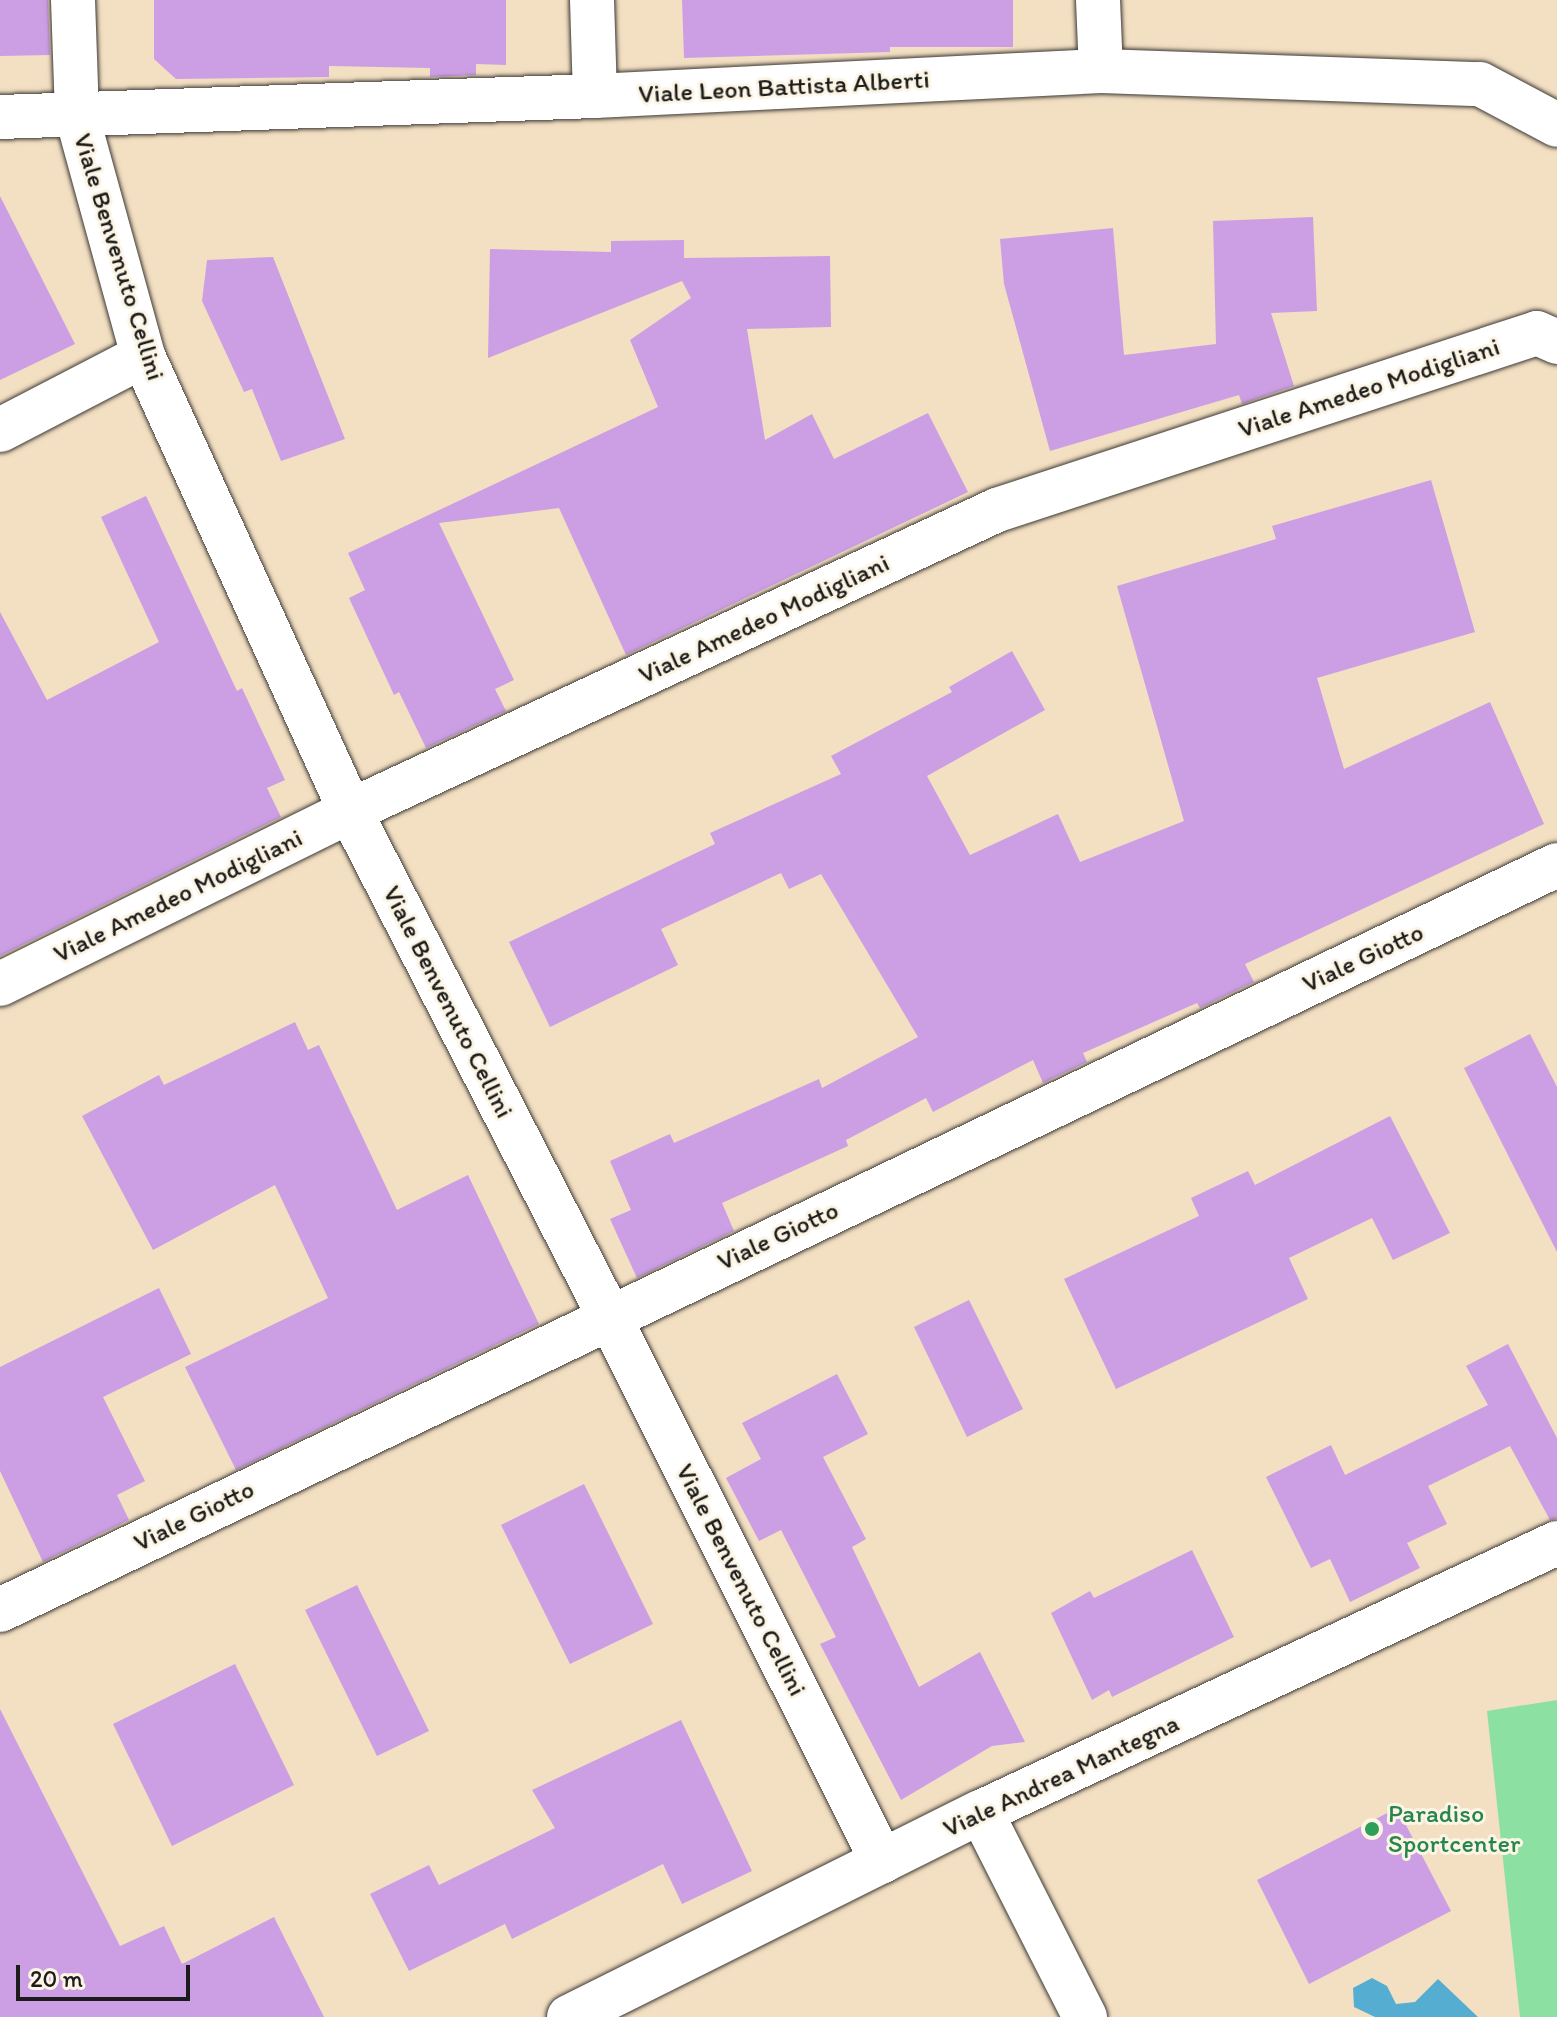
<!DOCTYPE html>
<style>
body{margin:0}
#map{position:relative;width:1557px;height:2017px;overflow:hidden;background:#f3dfc2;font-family:Itim,sans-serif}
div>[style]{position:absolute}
.green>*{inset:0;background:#8ce0a2}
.water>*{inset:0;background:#55aed2}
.building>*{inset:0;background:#cc9fe4}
.roads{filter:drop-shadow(0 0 2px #3c3935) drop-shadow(0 0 2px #3c3935)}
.minor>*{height:44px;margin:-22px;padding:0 22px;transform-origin:22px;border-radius:22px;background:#fff}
.dots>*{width:22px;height:22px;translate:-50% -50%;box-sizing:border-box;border:4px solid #fcf5e5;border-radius:50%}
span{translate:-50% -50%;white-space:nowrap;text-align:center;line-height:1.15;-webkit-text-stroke:6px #fcf5e5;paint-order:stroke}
.street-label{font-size:26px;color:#1c1c1c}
.leisure-label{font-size:26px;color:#27864d}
.left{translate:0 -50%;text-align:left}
.scale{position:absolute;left:16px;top:1965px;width:174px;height:36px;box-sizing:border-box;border:4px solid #1c1c1c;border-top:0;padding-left:10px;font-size:24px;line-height:28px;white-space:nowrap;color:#1c1c1c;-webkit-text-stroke:6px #fcf5e5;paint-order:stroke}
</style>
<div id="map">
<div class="green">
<i style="clip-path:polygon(1557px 1700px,1557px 2017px,1520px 2017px,1487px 1711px)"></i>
</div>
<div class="water">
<i style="clip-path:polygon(1372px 1978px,1387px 1986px,1396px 2004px,1415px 2002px,1438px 1979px,1478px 2017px,1375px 2017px,1354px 2007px,1353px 1988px)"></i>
</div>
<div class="building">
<i style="clip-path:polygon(0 0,48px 0,50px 55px,0 56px)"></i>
<i style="clip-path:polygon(154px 0,506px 0,506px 65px,476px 64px,476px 75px,430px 77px,430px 68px,329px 66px,329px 77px,176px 79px,154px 59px)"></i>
<i style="clip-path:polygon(682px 0,1013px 0,1013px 47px,890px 47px,890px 52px,684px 58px)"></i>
<i style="clip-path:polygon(0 196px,75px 344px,0 380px)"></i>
<i style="clip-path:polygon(1313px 217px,1317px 311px,1271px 313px,1294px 386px,1242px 404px,1239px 395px,1050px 451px,1004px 284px,1000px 239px,1113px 228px,1124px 355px,1216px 344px,1213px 221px)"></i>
<i style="clip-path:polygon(684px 240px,684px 258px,830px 256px,831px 327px,747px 329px,765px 440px,812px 414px,834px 459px,928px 413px,968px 492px,626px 655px,559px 508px,439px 523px,514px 680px,495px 689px,506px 711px,426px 748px,399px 692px,394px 695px,349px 598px,365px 590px,348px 553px,658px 407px,630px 340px,691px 298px,682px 281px,488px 358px,490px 249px,611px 252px,611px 241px)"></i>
<i style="clip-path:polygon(273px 257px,345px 439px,281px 461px,252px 389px,244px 392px,202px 301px,207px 260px)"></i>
<i style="clip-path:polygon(1431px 480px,1475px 632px,1317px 678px,1344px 769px,1490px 702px,1544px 824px,1245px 964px,1254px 982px,1200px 1008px,1197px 1003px,1083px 1053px,1087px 1062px,1043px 1083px,1033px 1060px,933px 1112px,926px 1098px,846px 1140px,848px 1146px,722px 1203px,734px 1231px,637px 1278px,610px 1219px,631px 1210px,610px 1161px,670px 1134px,674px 1143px,819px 1079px,822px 1088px,918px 1037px,821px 874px,789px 889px,781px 873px,661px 929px,678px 965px,550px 1027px,509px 942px,715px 844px,710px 833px,841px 774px,831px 756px,952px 692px,949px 687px,1012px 651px,1045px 710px,927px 776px,970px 855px,1058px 814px,1080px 862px,1184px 821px,1117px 586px,1276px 539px,1272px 526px)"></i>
<i style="clip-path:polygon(146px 496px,237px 691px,242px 688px,285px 780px,267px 788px,281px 817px,0 956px,0 612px,47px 700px,159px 642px,101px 517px)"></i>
<i style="clip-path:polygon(295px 1022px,308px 1050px,319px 1045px,397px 1210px,468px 1175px,539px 1324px,236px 1470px,185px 1367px,328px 1298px,275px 1185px,153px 1250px,82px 1116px,159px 1075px,164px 1085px)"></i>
<i style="clip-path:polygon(1530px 1034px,1557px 1087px,1557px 1252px,1464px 1068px)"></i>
<i style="clip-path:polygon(1390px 1116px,1450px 1233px,1393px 1260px,1372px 1218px,1289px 1258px,1308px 1299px,1116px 1389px,1064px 1279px,1199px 1216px,1191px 1198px,1248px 1171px,1255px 1185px)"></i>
<i style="clip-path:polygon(159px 1288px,191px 1354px,103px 1397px,145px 1481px,117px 1495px,129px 1520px,43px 1562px,0 1471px,0 1367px)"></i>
<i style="clip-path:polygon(969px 1300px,1023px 1409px,967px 1437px,914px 1327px)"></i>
<i style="clip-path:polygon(1508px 1344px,1557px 1438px,1557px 1518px,1550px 1520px,1510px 1446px,1428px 1486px,1447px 1524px,1407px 1543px,1420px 1568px,1350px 1602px,1330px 1559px,1311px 1568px,1266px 1477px,1331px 1445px,1345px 1475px,1488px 1405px,1466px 1366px)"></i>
<i style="clip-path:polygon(837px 1374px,868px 1434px,823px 1457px,866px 1539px,852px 1547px,919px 1687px,980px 1652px,1025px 1742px,992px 1746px,901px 1800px,820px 1644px,836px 1637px,781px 1530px,759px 1541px,726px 1478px,761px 1459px,742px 1423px)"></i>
<i style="clip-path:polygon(584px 1484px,653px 1624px,570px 1664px,501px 1525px)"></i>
<i style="clip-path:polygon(1192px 1550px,1234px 1637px,1112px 1697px,1109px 1690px,1092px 1700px,1051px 1613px,1090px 1591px,1094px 1598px)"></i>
<i style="clip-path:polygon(357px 1585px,429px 1731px,377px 1756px,305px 1610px)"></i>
<i style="clip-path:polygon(235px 1664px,294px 1785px,172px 1846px,113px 1724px)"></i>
<i style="clip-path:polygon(0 1709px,120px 1946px,164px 1926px,182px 1964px,274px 1917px,324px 2017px,0 2017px)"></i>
<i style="clip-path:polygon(681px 1720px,752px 1871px,682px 1904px,663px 1864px,512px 1939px,505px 1924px,409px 1971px,370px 1894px,429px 1865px,439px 1885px,555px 1828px,532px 1790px)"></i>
<i style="clip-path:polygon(1397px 1808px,1451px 1911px,1309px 1984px,1257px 1880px)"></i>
</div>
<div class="roads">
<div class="minor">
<i style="left:73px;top:0;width:116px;rotate:88deg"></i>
<i style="left:77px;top:116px;width:249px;rotate:74.6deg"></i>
<i style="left:143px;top:356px;width:500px;rotate:65.5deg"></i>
<i style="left:350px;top:811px;width:568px;rotate:62.85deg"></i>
<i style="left:609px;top:1316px;width:610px;rotate:63.39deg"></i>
<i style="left:592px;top:0;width:96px;rotate:88.2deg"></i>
<i style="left:1098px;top:0;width:71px;rotate:87.6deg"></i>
<i style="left:0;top:117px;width:595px;rotate:-2.02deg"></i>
<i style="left:595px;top:96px;width:507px;rotate:-2.83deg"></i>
<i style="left:1101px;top:71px;width:379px;rotate:2deg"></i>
<i style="left:1480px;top:84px;width:87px;rotate:28deg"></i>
<i style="left:0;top:430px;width:161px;rotate:-27.4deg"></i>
<i style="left:0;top:984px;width:390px;rotate:-26.3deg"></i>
<i style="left:350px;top:811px;width:714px;rotate:-24.95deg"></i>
<i style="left:997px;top:510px;width:568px;rotate:-18.15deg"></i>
<i style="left:1537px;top:333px;width:22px;rotate:24deg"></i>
<i style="left:0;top:1610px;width:1726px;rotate:-25.57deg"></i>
<i style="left:981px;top:1812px;width:230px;rotate:63.1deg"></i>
<i style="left:569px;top:2017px;width:460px;rotate:-26.5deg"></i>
<i style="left:981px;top:1812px;width:636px;rotate:-25.03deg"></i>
</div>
</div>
<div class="dots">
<i style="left:1372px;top:1829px;background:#2e9e5b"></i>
</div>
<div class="street-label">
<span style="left:784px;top:87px;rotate:-3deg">Viale Leon Battista Alberti</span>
<span style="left:119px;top:257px;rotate:73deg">Viale Benvenuto Cellini</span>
<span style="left:1369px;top:388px;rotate:-18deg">Viale Amedeo Modigliani</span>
<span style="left:764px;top:619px;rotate:-25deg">Viale Amedeo Modigliani</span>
<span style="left:178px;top:896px;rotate:-26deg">Viale Amedeo Modigliani</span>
<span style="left:1363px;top:958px;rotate:-25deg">Viale Giotto</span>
<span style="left:448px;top:1002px;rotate:63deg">Viale Benvenuto Cellini</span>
<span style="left:778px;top:1236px;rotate:-25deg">Viale Giotto</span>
<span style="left:194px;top:1516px;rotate:-26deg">Viale Giotto</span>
<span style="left:741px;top:1580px;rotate:63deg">Viale Benvenuto Cellini</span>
<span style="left:1061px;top:1776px;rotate:-25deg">Viale Andrea Mantegna</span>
</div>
<div class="leisure-label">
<span class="left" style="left:1388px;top:1829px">Paradiso<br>Sportcenter</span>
</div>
<div class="scale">20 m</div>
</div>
